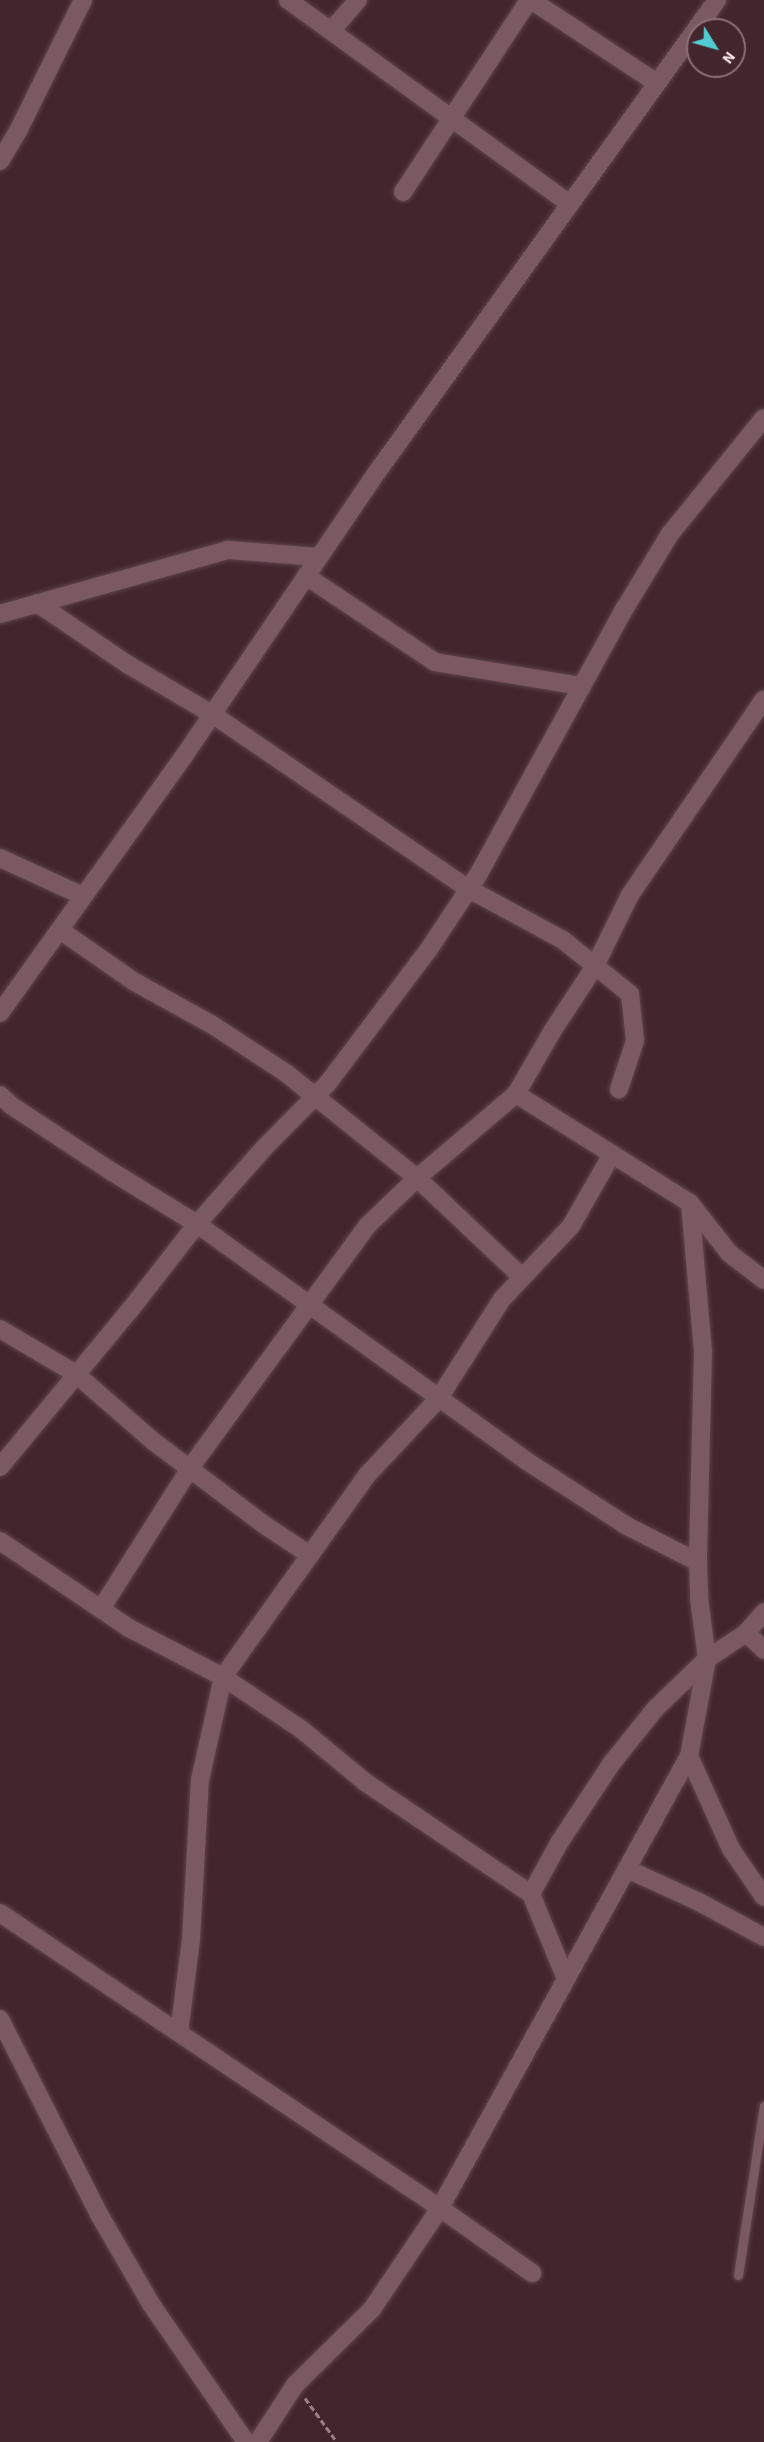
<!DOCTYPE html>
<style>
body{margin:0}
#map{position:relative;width:764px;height:2442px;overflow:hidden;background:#43252e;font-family:"Source Sans 3",sans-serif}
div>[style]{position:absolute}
.path>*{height:3px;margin-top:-1.5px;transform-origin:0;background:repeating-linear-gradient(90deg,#987e85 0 6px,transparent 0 9px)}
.roads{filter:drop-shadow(0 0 2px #5d444c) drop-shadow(0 0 2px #5d444c)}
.service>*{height:9px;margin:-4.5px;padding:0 4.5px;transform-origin:4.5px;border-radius:4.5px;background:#7b5962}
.minor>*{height:18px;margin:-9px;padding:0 9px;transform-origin:9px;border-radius:9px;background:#7b5962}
span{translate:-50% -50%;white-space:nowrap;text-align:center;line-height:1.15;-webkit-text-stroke:6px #43252e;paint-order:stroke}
.north{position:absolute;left:686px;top:18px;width:60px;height:60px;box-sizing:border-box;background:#43252e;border:2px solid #8a7077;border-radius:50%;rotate:127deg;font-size:16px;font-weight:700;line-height:24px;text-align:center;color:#f5e0e5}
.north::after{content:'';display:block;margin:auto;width:21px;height:27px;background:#51ccd3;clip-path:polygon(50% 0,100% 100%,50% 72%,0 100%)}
</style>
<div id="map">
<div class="path">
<i style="left:305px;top:2398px;width:54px;rotate:54deg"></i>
</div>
<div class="roads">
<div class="service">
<i style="left:738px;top:2275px;width:171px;rotate:-81.3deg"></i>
</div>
<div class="minor">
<i style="left:288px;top:0;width:348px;rotate:35.9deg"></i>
<i style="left:531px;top:0;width:151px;rotate:33.4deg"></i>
<i style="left:331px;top:31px;width:41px;rotate:-48.9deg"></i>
<i style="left:0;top:161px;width:37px;rotate:-59deg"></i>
<i style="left:19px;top:129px;width:144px;rotate:-63.6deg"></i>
<i style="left:403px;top:192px;width:230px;rotate:-56.7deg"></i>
<i style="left:306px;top:576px;width:155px;rotate:33.7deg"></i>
<i style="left:435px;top:662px;width:149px;rotate:9.3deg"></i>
<i style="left:37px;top:603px;width:109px;rotate:34.1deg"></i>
<i style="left:127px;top:664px;width:99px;rotate:30.5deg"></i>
<i style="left:212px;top:714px;width:311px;rotate:34.3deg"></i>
<i style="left:469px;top:889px;width:107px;rotate:28.5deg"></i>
<i style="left:563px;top:940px;width:86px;rotate:38.9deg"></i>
<i style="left:630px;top:994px;width:47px;rotate:83.9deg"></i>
<i style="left:635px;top:1041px;width:51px;rotate:108.4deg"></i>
<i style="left:0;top:614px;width:237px;rotate:-15.7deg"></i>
<i style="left:228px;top:550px;width:91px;rotate:4.4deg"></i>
<i style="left:0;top:858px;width:91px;rotate:24.6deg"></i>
<i style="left:60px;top:930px;width:89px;rotate:34.9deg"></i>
<i style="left:133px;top:981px;width:89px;rotate:28.9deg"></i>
<i style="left:211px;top:1024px;width:90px;rotate:33.2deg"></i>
<i style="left:286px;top:1073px;width:168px;rotate:38.7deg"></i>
<i style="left:417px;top:1178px;width:144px;rotate:43.3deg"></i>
<i style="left:0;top:1013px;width:316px;rotate:-54.4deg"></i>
<i style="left:184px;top:756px;width:348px;rotate:-55.8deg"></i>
<i style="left:380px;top:468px;width:577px;rotate:-54.24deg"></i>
<i style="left:516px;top:1094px;width:205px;rotate:32.1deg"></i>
<i style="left:690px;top:1203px;width:63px;rotate:52deg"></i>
<i style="left:729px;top:1253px;width:44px;rotate:37.6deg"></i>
<i style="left:0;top:1095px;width:16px;rotate:43deg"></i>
<i style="left:12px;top:1106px;width:116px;rotate:33.4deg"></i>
<i style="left:109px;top:1170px;width:103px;rotate:31.5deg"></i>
<i style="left:197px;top:1224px;width:404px;rotate:35.7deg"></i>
<i style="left:525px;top:1460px;width:121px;rotate:32.9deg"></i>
<i style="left:627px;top:1526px;width:80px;rotate:26.9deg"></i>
<i style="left:690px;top:1203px;width:149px;rotate:85deg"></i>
<i style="left:703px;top:1351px;width:211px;rotate:91.4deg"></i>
<i style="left:698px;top:1562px;width:36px;rotate:88deg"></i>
<i style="left:699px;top:1598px;width:62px;rotate:82.5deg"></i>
<i style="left:707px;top:1659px;width:99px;rotate:100.5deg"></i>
<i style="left:689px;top:1756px;width:102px;rotate:65.7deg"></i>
<i style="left:731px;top:1849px;width:58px;rotate:55.5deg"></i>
<i style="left:0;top:1329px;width:88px;rotate:30.6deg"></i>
<i style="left:76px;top:1374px;width:102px;rotate:41deg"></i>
<i style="left:153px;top:1441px;width:141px;rotate:37deg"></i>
<i style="left:266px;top:1526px;width:53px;rotate:33.4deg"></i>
<i style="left:0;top:1467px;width:204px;rotate:-50.4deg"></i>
<i style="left:130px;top:1310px;width:109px;rotate:-52.1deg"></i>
<i style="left:197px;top:1224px;width:101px;rotate:-48.6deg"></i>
<i style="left:264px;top:1148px;width:91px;rotate:-45.4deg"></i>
<i style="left:328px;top:1083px;width:168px;rotate:-53deg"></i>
<i style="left:429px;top:949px;width:89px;rotate:-56.5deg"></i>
<i style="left:478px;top:875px;width:305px;rotate:-61.2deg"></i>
<i style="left:625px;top:608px;width:87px;rotate:-58.7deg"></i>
<i style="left:670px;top:534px;width:149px;rotate:-51deg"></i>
<i style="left:0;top:1541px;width:156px;rotate:34deg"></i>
<i style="left:129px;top:1628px;width:106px;rotate:27.5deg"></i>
<i style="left:223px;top:1677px;width:94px;rotate:33.7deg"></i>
<i style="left:301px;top:1729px;width:83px;rotate:39.6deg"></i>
<i style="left:365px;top:1782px;width:200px;rotate:34deg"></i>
<i style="left:531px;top:1894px;width:92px;rotate:67.6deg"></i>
<i style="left:101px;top:1609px;width:167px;rotate:-57.7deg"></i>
<i style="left:190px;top:1468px;width:300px;rotate:-53.8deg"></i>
<i style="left:367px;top:1226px;width:69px;rotate:-43.8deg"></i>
<i style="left:417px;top:1178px;width:130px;rotate:-40.3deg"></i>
<i style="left:516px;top:1094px;width:74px;rotate:-60deg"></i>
<i style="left:553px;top:1030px;width:77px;rotate:-56.7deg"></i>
<i style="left:595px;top:966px;width:79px;rotate:-63.8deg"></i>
<i style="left:630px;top:895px;width:237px;rotate:-55.6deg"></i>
<i style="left:746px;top:1633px;width:25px;rotate:43deg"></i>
<i style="left:627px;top:1869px;width:79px;rotate:24.6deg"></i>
<i style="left:699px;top:1902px;width:74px;rotate:28.3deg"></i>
<i style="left:531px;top:1894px;width:58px;rotate:-61.2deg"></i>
<i style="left:559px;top:1843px;width:95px;rotate:-56.6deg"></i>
<i style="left:611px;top:1764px;width:70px;rotate:-51.3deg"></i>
<i style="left:655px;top:1709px;width:72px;rotate:-43.9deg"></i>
<i style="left:707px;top:1659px;width:47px;rotate:-33.7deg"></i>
<i style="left:746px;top:1633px;width:28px;rotate:-49deg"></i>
<i style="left:0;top:1913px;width:530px;rotate:33.84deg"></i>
<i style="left:440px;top:2208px;width:113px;rotate:35.2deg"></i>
<i style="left:0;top:2019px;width:221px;rotate:63.1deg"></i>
<i style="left:100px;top:2216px;width:102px;rotate:59.9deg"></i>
<i style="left:151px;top:2304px;width:168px;rotate:55.5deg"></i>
<i style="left:179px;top:2033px;width:95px;rotate:-82.7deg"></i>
<i style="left:191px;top:1939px;width:159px;rotate:-86.8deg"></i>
<i style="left:200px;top:1780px;width:106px;rotate:-77.4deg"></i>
<i style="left:223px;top:1677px;width:249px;rotate:-54.5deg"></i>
<i style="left:368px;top:1474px;width:104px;rotate:-46.9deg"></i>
<i style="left:439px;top:1398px;width:117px;rotate:-57.5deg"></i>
<i style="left:502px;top:1299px;width:100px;rotate:-46.6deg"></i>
<i style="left:571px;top:1226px;width:83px;rotate:-60.3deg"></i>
<i style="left:258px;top:2442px;width:68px;rotate:-57deg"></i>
<i style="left:295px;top:2385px;width:108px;rotate:-44.6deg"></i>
<i style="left:372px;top:2309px;width:122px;rotate:-56deg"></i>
<i style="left:440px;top:2208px;width:516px;rotate:-61.15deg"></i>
</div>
</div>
<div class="north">N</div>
</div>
